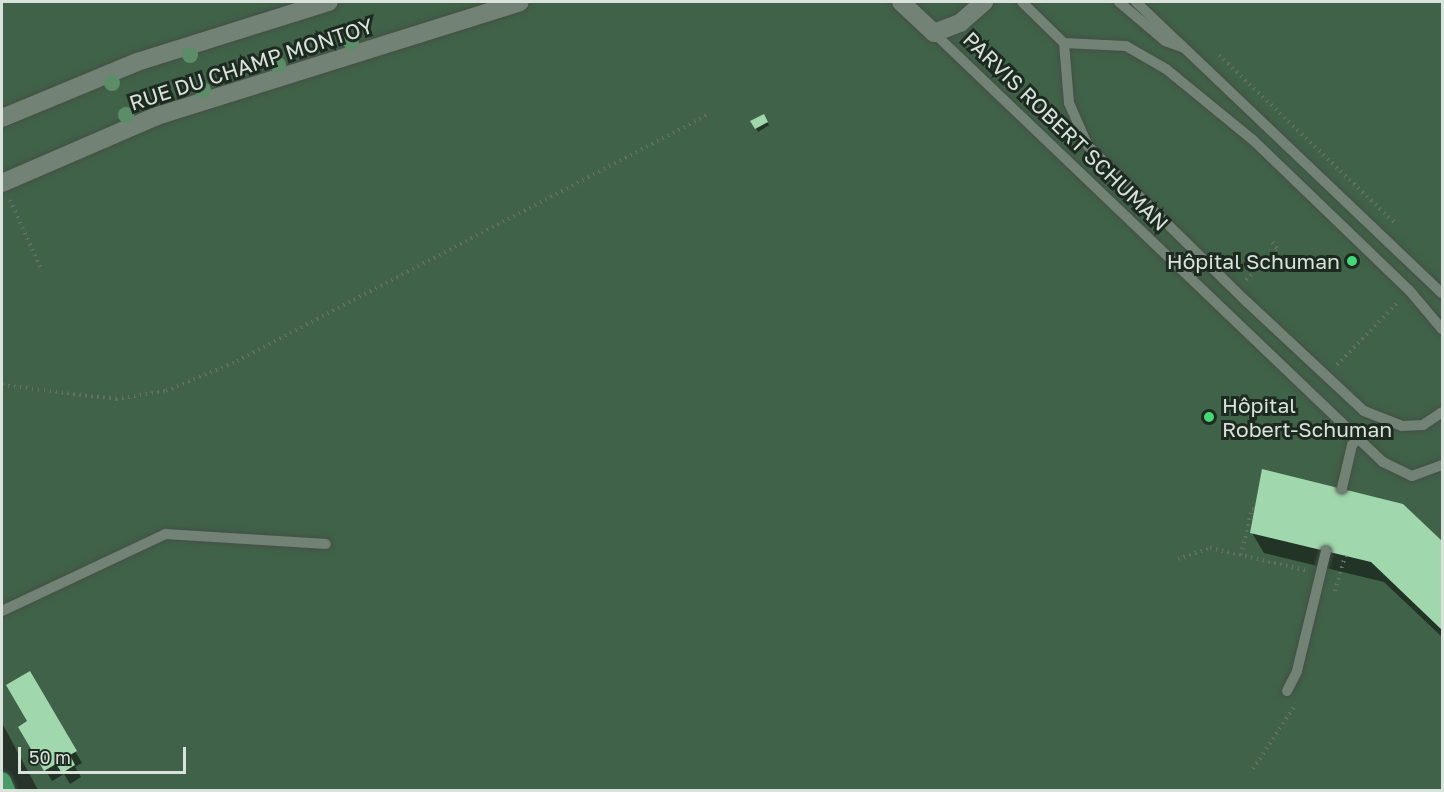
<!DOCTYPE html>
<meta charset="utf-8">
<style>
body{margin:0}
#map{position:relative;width:1444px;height:792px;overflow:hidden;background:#263429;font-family:"Golos Text",sans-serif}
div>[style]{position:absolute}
.green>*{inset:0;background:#406248}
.shadow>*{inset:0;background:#0007}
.building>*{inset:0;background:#a1d7ad}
.path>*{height:4px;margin-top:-2px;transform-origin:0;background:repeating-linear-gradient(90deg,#636f66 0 1.5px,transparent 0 6px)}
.roads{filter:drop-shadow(0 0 2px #444f46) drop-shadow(0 0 2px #444f46)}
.lane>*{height:10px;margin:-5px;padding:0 5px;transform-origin:5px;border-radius:5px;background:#728275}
.street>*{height:18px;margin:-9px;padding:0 9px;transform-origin:9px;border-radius:9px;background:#728275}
.primary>*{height:18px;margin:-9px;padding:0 9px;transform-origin:9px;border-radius:9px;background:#499b67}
.trees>*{width:16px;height:16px;margin:-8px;border-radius:50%;background:#5c8d68}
.dots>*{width:16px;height:16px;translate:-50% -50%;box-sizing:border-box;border:3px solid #1d2a20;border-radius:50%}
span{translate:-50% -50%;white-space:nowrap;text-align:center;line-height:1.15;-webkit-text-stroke:6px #1d2a20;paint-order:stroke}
.street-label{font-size:21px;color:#d9e2db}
.poi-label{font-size:21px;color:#d9e2db}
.right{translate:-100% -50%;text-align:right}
.left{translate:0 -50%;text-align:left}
.frame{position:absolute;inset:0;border:3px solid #d9e2db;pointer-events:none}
.scale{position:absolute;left:18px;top:747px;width:168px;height:27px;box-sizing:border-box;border:3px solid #d9e2db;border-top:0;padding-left:8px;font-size:18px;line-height:21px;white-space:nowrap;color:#d9e2db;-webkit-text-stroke:4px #1d2a20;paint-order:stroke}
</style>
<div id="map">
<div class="green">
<i style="clip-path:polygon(2px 2px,1442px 2px,1442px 790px,38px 790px,2px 723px)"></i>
</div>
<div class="shadow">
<i style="clip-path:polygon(763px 116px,769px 125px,758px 132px,753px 122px)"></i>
<i style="clip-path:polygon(1263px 471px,1402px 505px,1442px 543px,1442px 637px,1384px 582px,1264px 553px,1252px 533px)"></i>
<i style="clip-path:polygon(29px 673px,82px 763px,75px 767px,81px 777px,70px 784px,64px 774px,52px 781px,20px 728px,29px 722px)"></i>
</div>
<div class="building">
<i style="clip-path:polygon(764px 114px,768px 122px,755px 129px,750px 121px)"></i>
<i style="clip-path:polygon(1262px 469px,1403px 504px,1442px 541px,1442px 630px,1371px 562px,1250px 533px)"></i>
<i style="clip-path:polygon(30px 671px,77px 751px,70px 755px,75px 765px,62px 773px,56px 764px,44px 771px,18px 727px,27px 721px,6px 685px)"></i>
</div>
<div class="path">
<i style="left:1219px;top:55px;width:245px;rotate:43.7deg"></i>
<i style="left:10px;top:200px;width:78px;rotate:65.7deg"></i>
<i style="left:1246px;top:280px;width:45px;rotate:-45.9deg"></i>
<i style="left:1277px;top:248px;width:9px;rotate:-131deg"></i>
<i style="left:1337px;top:365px;width:88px;rotate:-45.9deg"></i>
<i style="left:2px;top:385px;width:115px;rotate:7deg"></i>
<i style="left:116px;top:399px;width:51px;rotate:-9.1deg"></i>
<i style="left:166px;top:391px;width:77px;rotate:-22.9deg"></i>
<i style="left:237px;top:361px;width:530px;rotate:-27.63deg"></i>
<i style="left:1241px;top:555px;width:47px;rotate:-76.6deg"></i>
<i style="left:1252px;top:509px;width:3px;rotate:18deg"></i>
<i style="left:1178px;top:559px;width:34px;rotate:-19deg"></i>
<i style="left:1210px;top:548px;width:98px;rotate:13deg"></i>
<i style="left:1335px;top:591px;width:37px;rotate:-74deg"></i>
<i style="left:1253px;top:769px;width:78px;rotate:-56.5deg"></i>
</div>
<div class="roads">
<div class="lane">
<i style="left:1022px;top:2px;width:59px;rotate:44.3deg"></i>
<i style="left:1064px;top:43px;width:60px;rotate:85.2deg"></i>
<i style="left:1069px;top:103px;width:47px;rotate:66.2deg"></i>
<i style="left:1088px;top:146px;width:223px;rotate:44.5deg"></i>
<i style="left:1247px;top:302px;width:160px;rotate:43deg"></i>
<i style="left:1364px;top:411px;width:41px;rotate:21.5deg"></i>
<i style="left:1402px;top:426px;width:21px;rotate:-3deg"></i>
<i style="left:1423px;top:425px;width:23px;rotate:-34deg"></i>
<i style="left:1119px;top:2px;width:60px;rotate:40.3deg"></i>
<i style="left:1165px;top:41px;width:20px;rotate:20deg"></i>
<i style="left:1136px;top:2px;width:422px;rotate:43.6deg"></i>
<i style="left:934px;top:33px;width:621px;rotate:43.7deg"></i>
<i style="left:1383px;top:462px;width:32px;rotate:26deg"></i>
<i style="left:1412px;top:476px;width:32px;rotate:-20deg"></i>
<i style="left:1064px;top:43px;width:62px;rotate:2.8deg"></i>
<i style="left:1126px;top:46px;width:46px;rotate:29.9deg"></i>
<i style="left:1166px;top:69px;width:112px;rotate:39.2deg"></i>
<i style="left:1253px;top:140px;width:216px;rotate:43.9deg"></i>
<i style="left:1409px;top:290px;width:51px;rotate:49.8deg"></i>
<i style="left:1342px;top:488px;width:44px;rotate:-76.9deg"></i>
<i style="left:1352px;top:445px;width:9px;rotate:-49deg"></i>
<i style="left:2px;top:611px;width:181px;rotate:-25.2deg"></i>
<i style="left:166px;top:534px;width:160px;rotate:3.6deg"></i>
<i style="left:1287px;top:691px;width:22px;rotate:-63deg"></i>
<i style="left:1297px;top:671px;width:123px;rotate:-76.4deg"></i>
</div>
<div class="street">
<i style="left:901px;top:2px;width:45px;rotate:43.2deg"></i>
<i style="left:934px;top:33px;width:28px;rotate:-21deg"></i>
<i style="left:960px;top:23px;width:32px;rotate:-41deg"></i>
<i style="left:2px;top:118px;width:146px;rotate:-22.5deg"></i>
<i style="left:137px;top:62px;width:201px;rotate:-17.4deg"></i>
<i style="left:2px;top:183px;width:169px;rotate:-23.4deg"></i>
<i style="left:157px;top:116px;width:380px;rotate:-17.4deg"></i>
</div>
<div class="primary">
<i style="left:2px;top:781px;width:10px;rotate:66deg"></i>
</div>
</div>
<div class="trees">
<i style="left:351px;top:42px"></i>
<i style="left:190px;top:55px"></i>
<i style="left:278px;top:65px"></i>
<i style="left:112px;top:83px"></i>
<i style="left:203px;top:90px"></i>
<i style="left:126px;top:115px"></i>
</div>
<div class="dots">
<i style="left:1352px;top:261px;background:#46d779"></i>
<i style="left:1209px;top:417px;background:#46d779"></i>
</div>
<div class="street-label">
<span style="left:251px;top:64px;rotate:-18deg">RUE DU CHAMP MONTOY</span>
<span style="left:1066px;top:131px;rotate:44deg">PARVIS ROBERT SCHUMAN</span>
</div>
<div class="poi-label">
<span class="right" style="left:1340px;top:261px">Hôpital Schuman</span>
<span class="left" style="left:1222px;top:417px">Hôpital<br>Robert-Schuman</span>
</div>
<div class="frame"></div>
<div class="scale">50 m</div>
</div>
